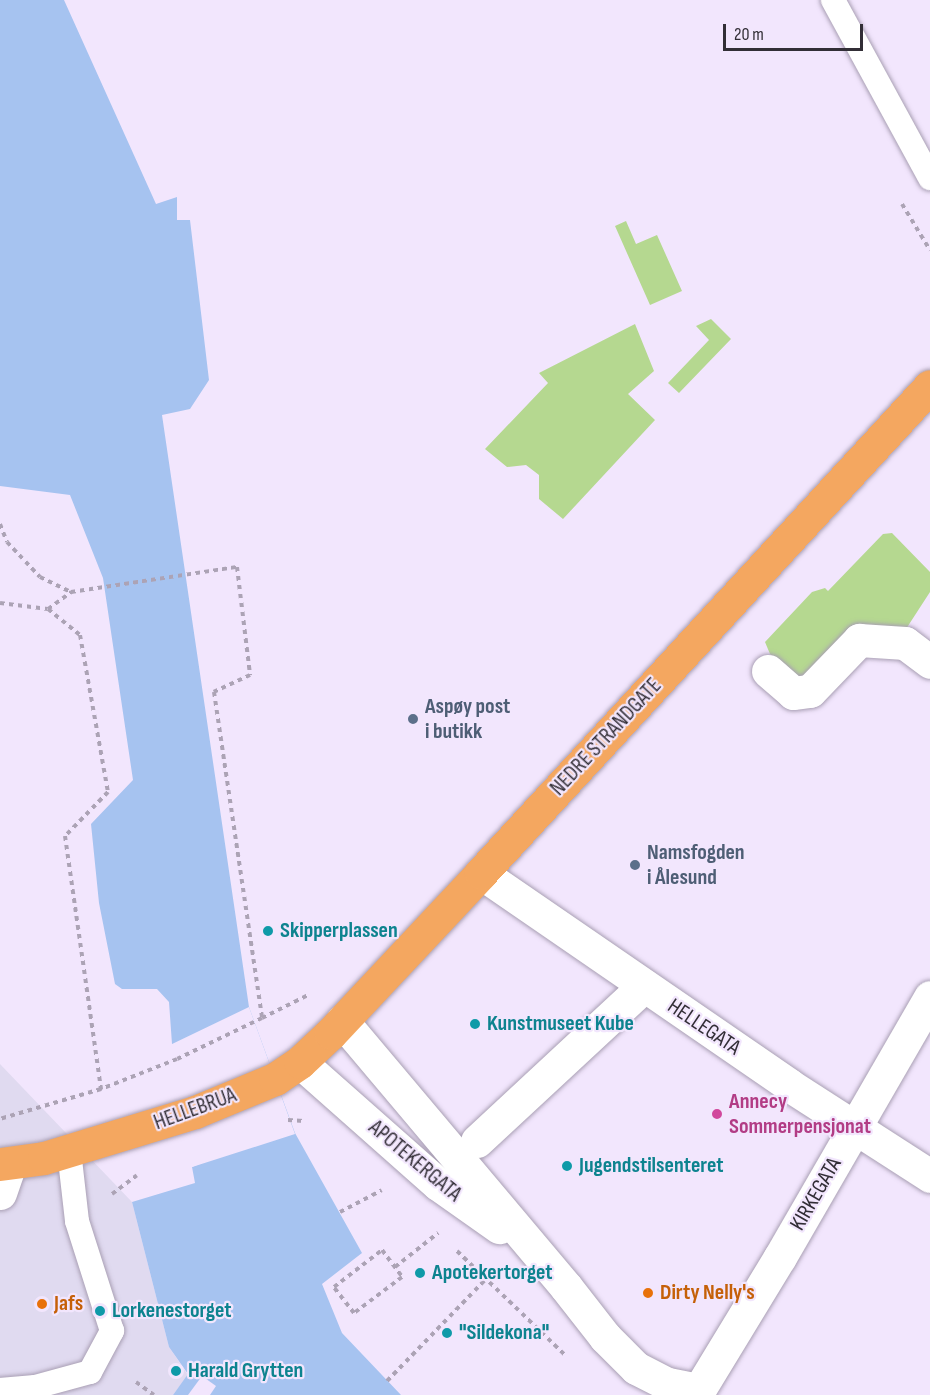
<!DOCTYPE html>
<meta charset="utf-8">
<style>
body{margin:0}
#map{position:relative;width:930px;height:1395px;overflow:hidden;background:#f2e6fd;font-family:"Sofia Sans Condensed",sans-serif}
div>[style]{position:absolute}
.commercial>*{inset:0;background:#e0daf0}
.green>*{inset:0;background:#b5d890}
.water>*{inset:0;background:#a6c3f0}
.pier>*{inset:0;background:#f2e6fd}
.path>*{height:4px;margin-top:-2px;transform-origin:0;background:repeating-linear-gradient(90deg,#aca3b5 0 4.5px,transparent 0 9px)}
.roads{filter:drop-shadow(0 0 2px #a99fb4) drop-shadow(0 0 2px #a99fb4)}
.service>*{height:24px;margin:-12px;padding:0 12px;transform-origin:12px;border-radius:12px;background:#fff}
.pedestrian>*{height:33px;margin:-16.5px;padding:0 16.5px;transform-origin:16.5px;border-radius:16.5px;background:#fff}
.minor>*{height:33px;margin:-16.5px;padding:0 16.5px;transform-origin:16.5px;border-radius:16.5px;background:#fff}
.tertiary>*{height:33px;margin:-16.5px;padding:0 16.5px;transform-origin:16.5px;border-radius:16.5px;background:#fff}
.trunk>*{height:33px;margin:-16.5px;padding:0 16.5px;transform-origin:16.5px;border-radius:16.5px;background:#f4a760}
.dots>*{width:16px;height:16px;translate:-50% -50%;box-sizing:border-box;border:3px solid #f2e6fd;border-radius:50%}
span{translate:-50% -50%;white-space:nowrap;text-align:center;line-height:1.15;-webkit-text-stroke:4.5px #f2e6fd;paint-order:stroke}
.service-label{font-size:22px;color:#4e5e75;font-weight:700}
.left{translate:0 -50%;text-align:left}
.street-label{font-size:22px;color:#322e36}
.culture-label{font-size:22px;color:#0d838f;font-weight:700}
.hotel-label{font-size:22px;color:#b23c85;font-weight:700}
.food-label{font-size:22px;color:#c56008;font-weight:700}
.scale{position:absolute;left:723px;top:24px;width:140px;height:27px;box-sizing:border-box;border:3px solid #322e36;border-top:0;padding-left:8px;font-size:18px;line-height:21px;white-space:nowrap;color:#322e36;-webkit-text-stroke:4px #f2e6fd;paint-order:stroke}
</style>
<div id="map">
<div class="commercial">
<i style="clip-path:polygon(0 1064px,132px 1202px,169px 1347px,188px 1375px,173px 1395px,0 1395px)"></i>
</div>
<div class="green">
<i style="clip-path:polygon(626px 221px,636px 244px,657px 235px,682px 291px,650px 305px,615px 226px)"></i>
<i style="clip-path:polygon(711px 319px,731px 339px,679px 393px,668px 383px,709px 340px,696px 326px)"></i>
<i style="clip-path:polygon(635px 324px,654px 371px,628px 394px,655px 420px,563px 519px,539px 499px,539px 475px,526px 465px,507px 467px,485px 449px,548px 383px,539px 373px)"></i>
<i style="clip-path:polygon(892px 533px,930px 572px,930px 592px,906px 629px,799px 679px,770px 654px,765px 642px,812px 592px,825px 588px,828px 591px,883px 534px)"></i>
</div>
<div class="water">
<i style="clip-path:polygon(0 0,64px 0,156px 204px,177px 197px,177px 220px,190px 220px,209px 380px,190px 409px,162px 415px,249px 1007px,295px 1133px,362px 1253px,322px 1284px,342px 1333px,401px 1395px,173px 1395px,188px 1374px,169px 1347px,132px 1202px,195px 1183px,192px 1167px,212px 1159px,172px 1044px,169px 1002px,157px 989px,122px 989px,115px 984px,99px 903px,91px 824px,133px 780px,103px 578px,70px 495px,0 486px)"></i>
</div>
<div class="pier">
<i style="clip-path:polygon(249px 1007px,295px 1134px,189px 1168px,190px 1165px,209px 1158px,170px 1045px)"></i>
<i style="clip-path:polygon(202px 1376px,216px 1386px,210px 1395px,188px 1395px)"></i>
</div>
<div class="path">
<i style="left:902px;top:204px;width:54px;rotate:58.7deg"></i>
<i style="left:0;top:524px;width:19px;rotate:69deg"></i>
<i style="left:7px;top:542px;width:48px;rotate:46.7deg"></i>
<i style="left:40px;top:577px;width:34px;rotate:26deg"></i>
<i style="left:0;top:603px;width:48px;rotate:7.1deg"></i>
<i style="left:48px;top:609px;width:41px;rotate:39.1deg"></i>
<i style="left:80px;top:635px;width:159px;rotate:79.9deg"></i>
<i style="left:108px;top:792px;width:62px;rotate:134.3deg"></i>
<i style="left:65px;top:836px;width:256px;rotate:81.9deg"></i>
<i style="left:101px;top:1089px;width:105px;rotate:163.5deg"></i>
<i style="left:48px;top:609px;width:29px;rotate:-36deg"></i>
<i style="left:71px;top:592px;width:168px;rotate:-8.6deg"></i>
<i style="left:237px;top:567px;width:109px;rotate:83.1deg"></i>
<i style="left:250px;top:675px;width:40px;rotate:155deg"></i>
<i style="left:214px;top:692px;width:330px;rotate:81.6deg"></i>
<i style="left:262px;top:1018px;width:94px;rotate:154.2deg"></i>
<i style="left:177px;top:1059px;width:82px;rotate:158.5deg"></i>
<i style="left:262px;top:1018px;width:51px;rotate:-26.6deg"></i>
<i style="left:288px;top:1120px;width:16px;rotate:4deg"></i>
<i style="left:112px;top:1194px;width:31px;rotate:-37deg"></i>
<i style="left:340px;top:1212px;width:47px;rotate:-27.6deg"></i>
<i style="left:382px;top:1250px;width:34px;rotate:53deg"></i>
<i style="left:402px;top:1277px;width:60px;rotate:143.1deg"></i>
<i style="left:354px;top:1313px;width:33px;rotate:-128deg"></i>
<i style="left:334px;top:1287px;width:61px;rotate:-37.6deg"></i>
<i style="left:457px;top:1251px;width:149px;rotate:43.9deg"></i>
<i style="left:395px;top:1267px;width:55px;rotate:-38.3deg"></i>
<i style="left:387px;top:1381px;width:142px;rotate:-45.9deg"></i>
<i style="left:136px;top:1382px;width:22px;rotate:36deg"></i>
</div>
<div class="roads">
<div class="service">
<i style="left:833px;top:0;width:203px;rotate:61.4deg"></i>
<i style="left:0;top:1390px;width:35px;rotate:-5deg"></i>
<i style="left:35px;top:1387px;width:57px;rotate:-15.3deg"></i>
<i style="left:90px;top:1372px;width:47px;rotate:-61.8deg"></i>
<i style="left:112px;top:1331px;width:115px;rotate:-107.7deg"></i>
<i style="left:77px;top:1221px;width:70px;rotate:-96.5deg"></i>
</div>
<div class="pedestrian">
<i style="left:477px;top:1141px;width:228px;rotate:-42.9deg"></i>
</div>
<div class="minor">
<i style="left:768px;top:671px;width:33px;rotate:41deg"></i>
<i style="left:793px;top:693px;width:17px;rotate:-7deg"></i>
<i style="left:810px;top:691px;width:71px;rotate:-46.1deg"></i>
<i style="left:859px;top:640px;width:46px;rotate:3.7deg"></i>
<i style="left:905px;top:643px;width:31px;rotate:37deg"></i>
<i style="left:481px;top:873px;width:374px;rotate:34.5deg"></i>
<i style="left:789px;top:1085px;width:168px;rotate:32.8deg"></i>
<i style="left:342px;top:1021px;width:348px;rotate:49.9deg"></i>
<i style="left:566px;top:1287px;width:63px;rotate:52deg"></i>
<i style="left:605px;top:1337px;width:44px;rotate:45deg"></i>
<i style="left:636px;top:1368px;width:36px;rotate:27deg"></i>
<i style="left:668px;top:1384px;width:32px;rotate:11deg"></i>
<i style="left:300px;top:1062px;width:184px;rotate:41.5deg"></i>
<i style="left:438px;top:1184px;width:75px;rotate:35.2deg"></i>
<i style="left:699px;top:1390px;width:156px;rotate:-58.7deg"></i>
<i style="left:780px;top:1257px;width:300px;rotate:-60deg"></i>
</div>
<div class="tertiary">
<i style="left:0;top:1193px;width:31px;rotate:-71deg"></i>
</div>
<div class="trunk">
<i style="left:0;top:1164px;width:44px;rotate:-7.8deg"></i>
<i style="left:44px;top:1158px;width:158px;rotate:-16.9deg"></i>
<i style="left:195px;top:1112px;width:87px;rotate:-22.4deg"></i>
<i style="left:275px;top:1079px;width:30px;rotate:-34deg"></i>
<i style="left:300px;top:1062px;width:42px;rotate:-43.1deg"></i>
<i style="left:331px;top:1033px;width:219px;rotate:-46.8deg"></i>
<i style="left:481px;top:873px;width:662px;rotate:-47.32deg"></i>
</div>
</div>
<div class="dots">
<i style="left:413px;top:719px;background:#5c6f8a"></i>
<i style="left:635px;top:865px;background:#5c6f8a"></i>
<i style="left:268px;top:931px;background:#0f9aa8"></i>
<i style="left:475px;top:1024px;background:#0f9aa8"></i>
<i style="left:717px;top:1114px;background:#d1479c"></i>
<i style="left:567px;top:1166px;background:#0f9aa8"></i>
<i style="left:420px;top:1273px;background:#0f9aa8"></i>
<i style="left:648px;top:1293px;background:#e8710a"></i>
<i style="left:42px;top:1304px;background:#e8710a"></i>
<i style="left:100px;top:1311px;background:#0f9aa8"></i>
<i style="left:447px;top:1333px;background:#0f9aa8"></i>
<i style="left:176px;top:1371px;background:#0f9aa8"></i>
</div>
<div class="service-label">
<span class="left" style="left:425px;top:719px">Aspøy post<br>i butikk</span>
<span class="left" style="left:647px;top:865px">Namsfogden<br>i Ålesund</span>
</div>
<div class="street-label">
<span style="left:606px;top:737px;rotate:-47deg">NEDRE STRANDGATE</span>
<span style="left:704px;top:1027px;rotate:34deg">HELLEGATA</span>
<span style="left:195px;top:1109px;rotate:-20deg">HELLEBRUA</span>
<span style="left:415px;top:1161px;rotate:40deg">APOTEKERGATA</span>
<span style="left:816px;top:1194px;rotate:-60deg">KIRKEGATA</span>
</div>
<div class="culture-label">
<span class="left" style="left:280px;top:931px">Skipperplassen</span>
<span class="left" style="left:487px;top:1024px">Kunstmuseet Kube</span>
<span class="left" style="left:579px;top:1166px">Jugendstilsenteret</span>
<span class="left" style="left:432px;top:1273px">Apotekertorget</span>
<span class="left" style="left:112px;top:1311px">Lorkenestorget</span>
<span class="left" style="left:459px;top:1333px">"Sildekona"</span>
<span class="left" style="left:188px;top:1371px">Harald Grytten</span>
</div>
<div class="hotel-label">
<span class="left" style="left:729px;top:1114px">Annecy<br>Sommerpensjonat</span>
</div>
<div class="food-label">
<span class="left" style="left:660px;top:1293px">Dirty Nelly's</span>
<span class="left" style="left:54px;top:1304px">Jafs</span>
</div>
<div class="scale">20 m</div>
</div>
